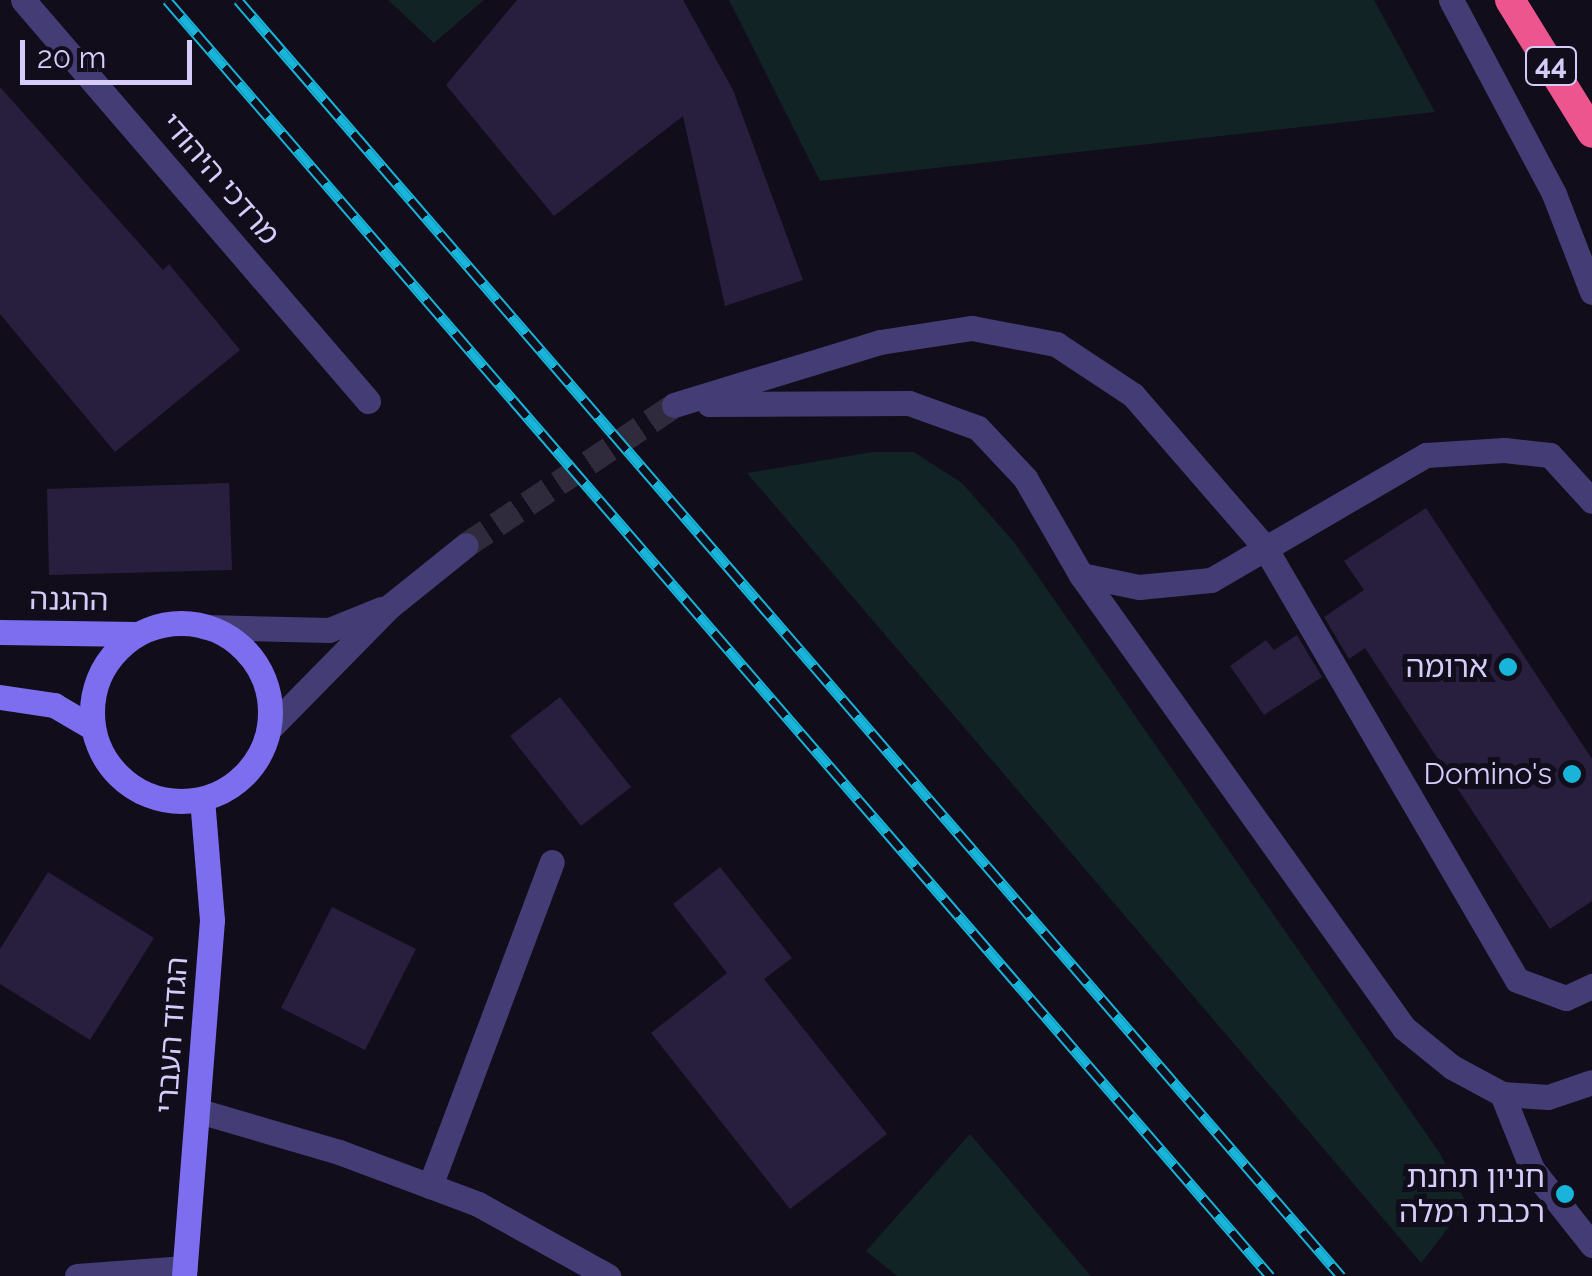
<!DOCTYPE html>
<meta charset="utf-8">
<style>
body{margin:0}
#map{position:relative;width:1592px;height:1276px;overflow:hidden;background:#110d1b;font-family:Raleway,"Noto Sans Hebrew",sans-serif}
div>[style]{position:absolute}
.green>*{inset:0;background:#112324}
.building>*{inset:0;background:#281f3e}
.street-tunnel>*{height:25px;margin-top:-12.5px;transform-origin:0;background:repeating-linear-gradient(90deg,#2f2a3c 0 25px,transparent 0 37px)}
.lane>*{height:25px;margin:-12.5px;padding:0 12.5px;transform-origin:12.5px;border-radius:12.5px;background:#443d75}
.street>*{height:25px;margin:-12.5px;padding:0 12.5px;transform-origin:12.5px;border-radius:12.5px;background:#443d75}
.secondary>*{height:25px;margin:-12.5px;padding:0 12.5px;transform-origin:12.5px;border-radius:12.5px;background:#7d6eef}
.secondary>.ring{margin:-12.5px;padding:0;box-sizing:content-box;background:none;border:25px solid #7d6eef;border-radius:50%}
.highway>*{height:30px;margin:-15px;padding:0 15px;transform-origin:15px;border-radius:15px;background:#ed558f}
.rail>*{height:11px;margin-top:-5.5px;transform-origin:0;background:repeating-linear-gradient(90deg,#110d1b 0 22px,#18b4da 0 44px);box-sizing:border-box;border-block:2px solid #18b4da}
.dots>*{width:28px;height:28px;translate:-50% -50%;box-sizing:border-box;border:5px solid #110d1b;border-radius:50%}
span{translate:-50% -50%;white-space:nowrap;text-align:center;line-height:1.15;-webkit-text-stroke:10px #110d1b;paint-order:stroke}
.shield-label span{padding:2px 8px;background:#110d1b;border:2px solid;border-radius:8px;-webkit-text-stroke-width:0}
.shield-label{font-size:28px;color:#d6ccfa;font-weight:700}
.street-label{font-size:30px;color:#d6ccfa}
.poi-label{font-size:30px;color:#d6ccfa}
.right{translate:-100% -50%;text-align:right}
.scale{position:absolute;left:20px;top:40px;width:172px;height:45px;box-sizing:border-box;border:5px solid #d6ccfa;border-top:0;padding-left:12px;font-size:30px;line-height:35px;white-space:nowrap;color:#d6ccfa;-webkit-text-stroke:8px #110d1b;paint-order:stroke}
</style>
<div id="map">
<div class="green">
<i style="clip-path:polygon(388px 0,484px 0,434px 43px)"></i>
<i style="clip-path:polygon(729px 0,1374px 0,1435px 112px,820px 181px)"></i>
<i style="clip-path:polygon(872px 452px,914px 452px,962px 483px,1014px 542px,1439px 1152px,1467px 1204px,1421px 1263px,747px 473px)"></i>
<i style="clip-path:polygon(970px 1134px,1091px 1276px,897px 1276px,866px 1251px)"></i>
</div>
<div class="building">
<i style="clip-path:polygon(517px 0,683px 0,733px 90px,803px 280px,725px 306px,683px 116px,554px 216px,446px 85px)"></i>
<i style="clip-path:polygon(0 87px,163px 270px,169px 264px,240px 350px,115px 452px,0 314px)"></i>
<i style="clip-path:polygon(229px 483px,232px 570px,49px 575px,47px 489px)"></i>
<i style="clip-path:polygon(1426px 508px,1592px 759px,1592px 901px,1550px 929px,1365px 648px,1349px 659px,1324px 617px,1364px 590px,1344px 561px)"></i>
<i style="clip-path:polygon(1297px 635px,1322px 677px,1264px 715px,1230px 666px,1266px 640px,1274px 650px)"></i>
<i style="clip-path:polygon(560px 697px,631px 787px,581px 826px,510px 736px)"></i>
<i style="clip-path:polygon(720px 867px,792px 958px,764px 979px,887px 1134px,790px 1209px,651px 1033px,727px 973px,673px 904px)"></i>
<i style="clip-path:polygon(48px 872px,154px 938px,90px 1040px,0 984px,0 949px)"></i>
<i style="clip-path:polygon(332px 907px,416px 949px,365px 1050px,281px 1008px)"></i>
</div>
<div class="street-tunnel">
<i style="left:466px;top:545px;width:251px;rotate:-33.9deg"></i>
</div>
<div class="lane">
<i style="left:1451px;top:0;width:220px;rotate:62deg"></i>
<i style="left:1554px;top:194px;width:105px;rotate:68.8deg"></i>
<i style="left:709px;top:404px;width:200px;rotate:-0.3deg"></i>
<i style="left:909px;top:403px;width:73px;rotate:19.9deg"></i>
<i style="left:978px;top:428px;width:69px;rotate:46.8deg"></i>
<i style="left:1025px;top:478px;width:112px;rotate:60deg"></i>
<i style="left:1081px;top:575px;width:556px;rotate:54.51deg"></i>
<i style="left:1404px;top:1028px;width:62px;rotate:39.1deg"></i>
<i style="left:1452px;top:1067px;width:57px;rotate:28.4deg"></i>
<i style="left:1502px;top:1094px;width:46px;rotate:3.7deg"></i>
<i style="left:1548px;top:1097px;width:46px;rotate:-18.8deg"></i>
<i style="left:674px;top:405px;width:215px;rotate:-17deg"></i>
<i style="left:880px;top:342px;width:93px;rotate:-8.7deg"></i>
<i style="left:972px;top:328px;width:86px;rotate:10.8deg"></i>
<i style="left:1056px;top:344px;width:92px;rotate:33.5deg"></i>
<i style="left:1133px;top:395px;width:200px;rotate:49.1deg"></i>
<i style="left:1264px;top:546px;width:502px;rotate:59.76deg"></i>
<i style="left:1517px;top:980px;width:52px;rotate:20.2deg"></i>
<i style="left:1566px;top:998px;width:29px;rotate:-25deg"></i>
<i style="left:1081px;top:575px;width:59px;rotate:11.7deg"></i>
<i style="left:1139px;top:587px;width:72px;rotate:-5.6deg"></i>
<i style="left:1211px;top:580px;width:249px;rotate:-30.2deg"></i>
<i style="left:1426px;top:455px;width:78px;rotate:-3.7deg"></i>
<i style="left:1504px;top:450px;width:46px;rotate:6.2deg"></i>
<i style="left:1550px;top:455px;width:62px;rotate:47.6deg"></i>
<i style="left:1502px;top:1094px;width:81px;rotate:68.2deg"></i>
<i style="left:1532px;top:1169px;width:97px;rotate:51.7deg"></i>
</div>
<div class="street">
<i style="left:23px;top:0;width:529px;rotate:49.29deg"></i>
<i style="left:205px;top:627px;width:124px;rotate:1.4deg"></i>
<i style="left:329px;top:630px;width:56px;rotate:-22deg"></i>
<i style="left:270px;top:728px;width:171px;rotate:-45.5deg"></i>
<i style="left:390px;top:606px;width:97px;rotate:-38.8deg"></i>
<i style="left:199px;top:1111px;width:146px;rotate:16.3deg"></i>
<i style="left:339px;top:1152px;width:148px;rotate:20.5deg"></i>
<i style="left:478px;top:1204px;width:149px;rotate:29deg"></i>
<i style="left:430px;top:1186px;width:346px;rotate:-69.4deg"></i>
<i style="left:77px;top:1276px;width:108px;rotate:-4.2deg"></i>
</div>
<div class="secondary">
<i class="ring" style="left:92px;top:623px;width:153px;height:153px"></i>
<i style="left:0;top:632px;width:137px;rotate:0.8deg"></i>
<i style="left:0;top:697px;width:55px;rotate:8.4deg"></i>
<i style="left:54px;top:705px;width:45px;rotate:30.5deg"></i>
<i style="left:184px;top:1276px;width:357px;rotate:-85.5deg"></i>
<i style="left:212px;top:920px;width:121px;rotate:-94.7deg"></i>
</div>
<div class="highway">
<i style="left:1510px;top:0;width:156px;rotate:58.3deg"></i>
</div>
<div class="rail">
<i style="left:167px;top:0;width:1687px;rotate:49.16deg"></i>
<i style="left:238px;top:0;width:1687px;rotate:49.16deg"></i>
</div>
<div class="dots">
<i style="left:1508px;top:667px;background:#18b4da"></i>
<i style="left:1572px;top:774px;background:#18b4da"></i>
<i style="left:1565px;top:1194px;background:#18b4da"></i>
</div>
<div class="shield-label">
<span style="left:1551px;top:66px">44</span>
</div>
<div class="street-label">
<span style="left:220px;top:179px;rotate:49deg">מרדכי היהודי</span>
<span style="left:69px;top:600px;rotate:1deg">ההגנה</span>
<span style="left:172px;top:1035px;rotate:-86deg">הגדוד העברי</span>
</div>
<div class="poi-label">
<span class="right" style="left:1488px;top:667px">ארומה</span>
<span class="right" style="left:1552px;top:774px">Domino's</span>
<span class="right" style="left:1545px;top:1194px">חניון תחנת<br>רכבת רמלה</span>
</div>
<div class="scale">20 m</div>
</div>
